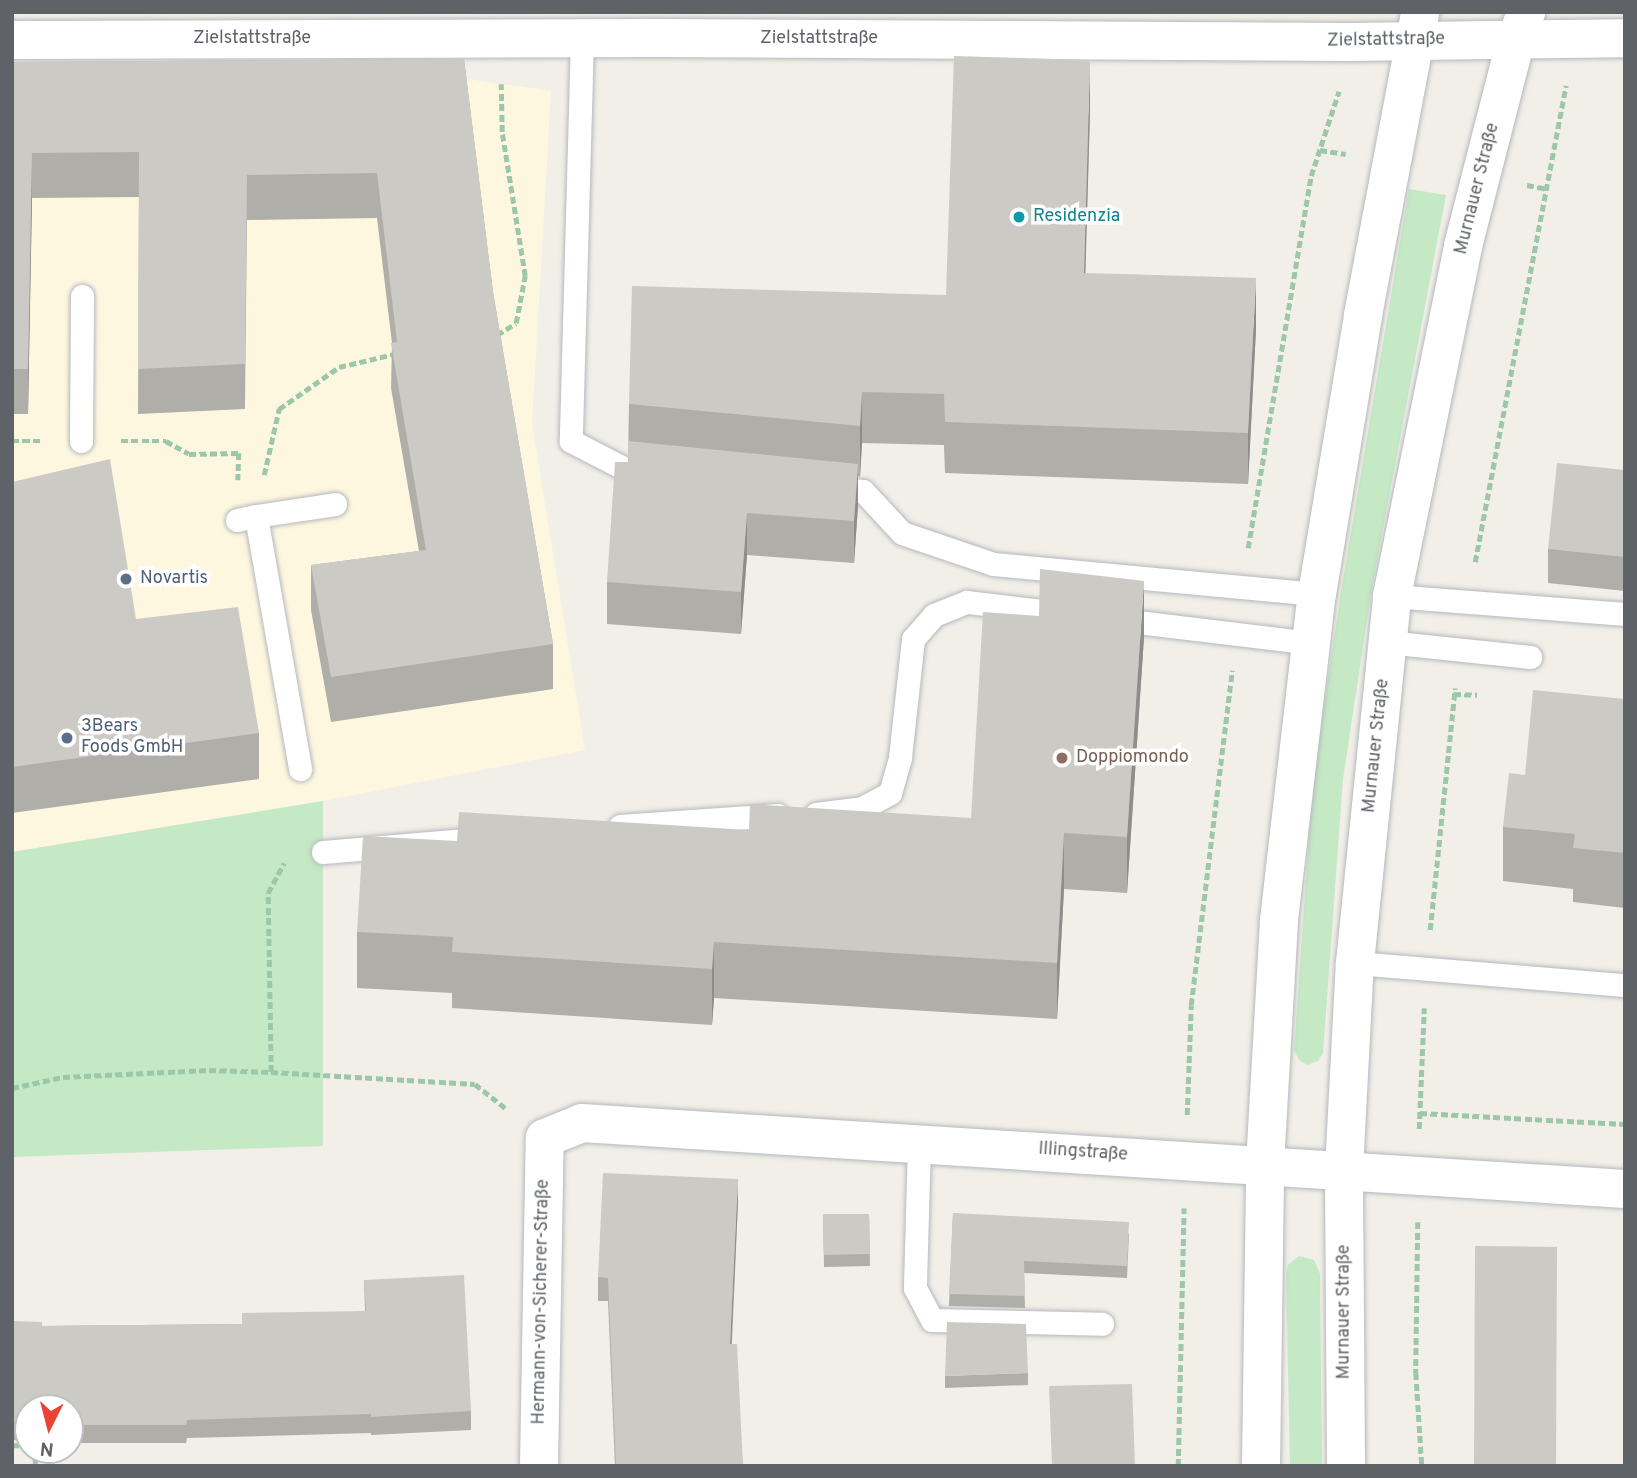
<!DOCTYPE html>
<meta charset="utf-8">
<style>
body{margin:0}
#map{position:relative;width:1637px;height:1478px;overflow:hidden;background:#f1efe8;font-family:Overpass,sans-serif}
div>[style]{position:absolute}
.commercial>*{inset:0;background:#fef7e0}
.green>*{inset:0;background:#c5e8c5}
.path>*{height:4.5px;margin-top:-2.25px;transform-origin:0;background:repeating-linear-gradient(90deg,#9cc7a9 0 7px,transparent 0 10.5px)}
.roads{filter:drop-shadow(0 0 2px #b5b8bc) drop-shadow(0 0 2px #b5b8bc)}
.lane>*{height:23px;margin:-11.5px;padding:0 11.5px;transform-origin:11.5px;border-radius:11.5px;background:#fff}
.street>*{height:38px;margin:-19px;padding:0 19px;transform-origin:19px;border-radius:19px;background:#fff}
.secondary>*{height:38px;margin:-19px;padding:0 19px;transform-origin:19px;border-radius:19px;background:#fff}
.wall>*{inset:0;background:#afaea9}
.shaded-wall>*{inset:0;background:#8f8d8a}
.building>*{inset:0;background:#cccac5}
.dots>*{width:19px;height:19px;translate:-50% -50%;box-sizing:border-box;border:4px solid #fff;border-radius:50%}
span{translate:-50% -50%;white-space:nowrap;text-align:center;line-height:1.15;-webkit-text-stroke:7px #fff;paint-order:stroke}
.street-label{font-size:18px;color:#5f6368}
.culture-label{font-size:18px;color:#0d838f}
.left{translate:0 -50%;text-align:left}
.service-label{font-size:18px;color:#4e5e75}
.education-label{font-size:18px;color:#785e54}
.frame{position:absolute;inset:0;border:14px solid #5f6368;pointer-events:none}
.north{position:absolute;left:14px;top:1394px;width:70px;height:70px;box-sizing:border-box;background:#fff;border:2px solid #bfc1c3;border-radius:50%;rotate:186deg;font-size:19px;font-weight:700;line-height:28px;text-align:center;color:#5f6368}
.north::after{content:'';display:block;margin:auto;width:24px;height:32px;background:#ea4335;clip-path:polygon(50% 0,100% 100%,50% 72%,0 100%)}
</style>
<div id="map">
<div class="commercial">
<i style="clip-path:polygon(460px 78px,551px 91px,532px 424px,585px 750px,323px 801px,12px 852px,12px 83px)"></i>
</div>
<div class="green">
<i style="clip-path:polygon(1409px 189px,1446px 195px,1372px 587px,1343px 779px,1323px 1053px,1318px 1061px,1307px 1065px,1299px 1060px,1294px 1050px,1313px 779px,1342px 585px)"></i>
<i style="clip-path:polygon(323px 801px,323px 1146px,12px 1157px,12px 852px)"></i>
<i style="clip-path:polygon(1299px 1256px,1314px 1260px,1320px 1274px,1322px 1466px,1290px 1466px,1286px 1274px,1288px 1265px)"></i>
</div>
<div class="path">
<i style="left:1320px;top:150px;width:26px;rotate:9deg"></i>
<i style="left:1527px;top:185px;width:20px;rotate:11deg"></i>
<i style="left:497px;top:335px;width:22px;rotate:-32deg"></i>
<i style="left:516px;top:323px;width:48px;rotate:-79.2deg"></i>
<i style="left:525px;top:276px;width:146px;rotate:-99.1deg"></i>
<i style="left:502px;top:132px;width:48px;rotate:-91.2deg"></i>
<i style="left:12px;top:441px;width:30px"></i>
<i style="left:121px;top:441px;width:45px"></i>
<i style="left:166px;top:441px;width:26px;rotate:29deg"></i>
<i style="left:189px;top:454px;width:50px;rotate:-1.1deg"></i>
<i style="left:239px;top:453px;width:27px;rotate:92deg"></i>
<i style="left:264px;top:475px;width:68px;rotate:-77.2deg"></i>
<i style="left:279px;top:409px;width:73px;rotate:-35deg"></i>
<i style="left:339px;top:367px;width:57px;rotate:-13.3deg"></i>
<i style="left:1248px;top:548px;width:377px;rotate:-80.4deg"></i>
<i style="left:1311px;top:176px;width:89px;rotate:-71.8deg"></i>
<i style="left:1475px;top:562px;width:485px;rotate:-79.2deg"></i>
<i style="left:1454px;top:694px;width:23px;rotate:2deg"></i>
<i style="left:1430px;top:930px;width:243px;rotate:-84.1deg"></i>
<i style="left:271px;top:1072px;width:179px;rotate:-91deg"></i>
<i style="left:268px;top:893px;width:34px;rotate:-62deg"></i>
<i style="left:12px;top:1088px;width:52px;rotate:-12.2deg"></i>
<i style="left:63px;top:1077px;width:146px;rotate:-2.7deg"></i>
<i style="left:209px;top:1070px;width:62px;rotate:1.8deg"></i>
<i style="left:271px;top:1072px;width:204px;rotate:3.4deg"></i>
<i style="left:475px;top:1084px;width:42px;rotate:38.2deg"></i>
<i style="left:1420px;top:1113px;width:205px;rotate:3.1deg"></i>
<i style="left:1187px;top:1115px;width:110px;rotate:-87.9deg"></i>
<i style="left:1191px;top:1005px;width:337px;rotate:-83deg"></i>
<i style="left:1419px;top:1129px;width:121px;rotate:-87.6deg"></i>
<i style="left:1418px;top:1222px;width:151px;rotate:90.8deg"></i>
<i style="left:1416px;top:1373px;width:93px;rotate:86.3deg"></i>
<i style="left:12px;top:1445px;width:16px;rotate:4deg"></i>
<i style="left:35px;top:1466px;width:16px;rotate:-90deg"></i>
<i style="left:1178px;top:1466px;width:258px;rotate:-88.7deg"></i>
</div>
<div class="roads">
<div class="lane">
<i style="left:582px;top:38px;width:403px;rotate:91.6deg"></i>
<i style="left:571px;top:441px;width:61px;rotate:27.4deg"></i>
<i style="left:625px;top:469px;width:19px;rotate:3deg"></i>
<i style="left:81px;top:441px;width:145px;rotate:-89.6deg"></i>
<i style="left:828px;top:488px;width:35px;rotate:5deg"></i>
<i style="left:863px;top:491px;width:57px;rotate:47.1deg"></i>
<i style="left:902px;top:533px;width:96px;rotate:18.8deg"></i>
<i style="left:993px;top:564px;width:325px;rotate:5.3deg"></i>
<i style="left:256px;top:516px;width:80px;rotate:-8.6deg"></i>
<i style="left:237px;top:520px;width:19px;rotate:-12deg"></i>
<i style="left:256px;top:516px;width:257px;rotate:80.1deg"></i>
<i style="left:1392px;top:596px;width:234px;rotate:4.4deg"></i>
<i style="left:1113px;top:619px;width:199px;rotate:6.9deg"></i>
<i style="left:1387px;top:642px;width:144px;rotate:6deg"></i>
<i style="left:816px;top:814px;width:46px;rotate:-7.4deg"></i>
<i style="left:862px;top:808px;width:32px;rotate:-28deg"></i>
<i style="left:890px;top:793px;width:37px;rotate:-74deg"></i>
<i style="left:900px;top:757px;width:119px;rotate:-83.7deg"></i>
<i style="left:913px;top:639px;width:32px;rotate:-49deg"></i>
<i style="left:934px;top:615px;width:35px;rotate:-22deg"></i>
<i style="left:967px;top:602px;width:102px;rotate:6.8deg"></i>
<i style="left:620px;top:826px;width:158px;rotate:-4deg"></i>
<i style="left:323px;top:852px;width:167px;rotate:-4.8deg"></i>
<i style="left:1355px;top:963px;width:271px;rotate:4.7deg"></i>
<i style="left:919px;top:1142px;width:146px;rotate:91.6deg"></i>
<i style="left:915px;top:1288px;width:36px;rotate:62deg"></i>
<i style="left:932px;top:1320px;width:170px;rotate:1.3deg"></i>
</div>
<div class="street">
<i style="left:12px;top:40px;width:645px;rotate:-0.18deg"></i>
<i style="left:657px;top:38px;width:694px;rotate:0.33deg"></i>
<i style="left:1351px;top:42px;width:274px;rotate:-0.8deg"></i>
<i style="left:539px;top:1466px;width:328px;rotate:-89deg"></i>
<i style="left:545px;top:1138px;width:40px;rotate:-22deg"></i>
<i style="left:582px;top:1123px;width:1045px;rotate:3.62deg"></i>
</div>
<div class="secondary">
<i style="left:1261px;top:1466px;width:302px;rotate:-89.2deg"></i>
<i style="left:1265px;top:1164px;width:244px;rotate:-86.7deg"></i>
<i style="left:1279px;top:920px;width:328px;rotate:-83.4deg"></i>
<i style="left:1317px;top:594px;width:283px;rotate:-80.6deg"></i>
<i style="left:1363px;top:315px;width:308px;rotate:-79.3deg"></i>
<i style="left:1346px;top:1466px;width:296px;rotate:-90.4deg"></i>
<i style="left:1344px;top:1170px;width:207px;rotate:-87deg"></i>
<i style="left:1355px;top:963px;width:369px;rotate:-84.2deg"></i>
<i style="left:1392px;top:596px;width:357px;rotate:-78.5deg"></i>
<i style="left:1463px;top:246px;width:213px;rotate:-75.6deg"></i>
<i style="left:1516px;top:40px;width:30px;rotate:-70deg"></i>
</div>
</div>
<div class="wall">
<i style="clip-path:polygon(464px 59px,493px 292px,553px 644px,553px 689px,331px 722px,311px 610px,311px 565px,419px 551px,391px 388px,392px 343px,377px 218px,247px 220px,245px 409px,138px 414px,139px 197px,32px 198px,28px 414px,12px 414px,12px 62px)"></i>
<i style="clip-path:polygon(1090px 111px,1085px 273px,1256px 329px,1248px 484px,945px 473px,944px 445px,862px 443px,860px 477px,858px 476px,858px 506px,854px 563px,747px 555px,741px 634px,607px 624px,607px 582px,628px 462px,629px 404px,946px 295px)"></i>
<i style="clip-path:polygon(1625px 143px,1625px 407px,1623px 407px)"></i>
<i style="clip-path:polygon(1625px 470px,1625px 591px,1548px 583px,1548px 549px)"></i>
<i style="clip-path:polygon(12px 482px,136px 619px,259px 733px,259px 779px,12px 813px)"></i>
<i style="clip-path:polygon(1144px 637px,1127px 893px,1064px 889px,1057px 1019px,714px 998px,712px 1025px,452px 1008px,452px 993px,357px 988px,357px 932px,457px 841px,749px 830px,971px 818px)"></i>
<i style="clip-path:polygon(1625px 699px,1625px 908px,1573px 902px,1573px 889px,1503px 881px,1503px 827px,1525px 775px)"></i>
<i style="clip-path:polygon(738px 1202px,732px 1344px,743px 1466px,615px 1466px,608px 1301px,598px 1301px,598px 1277px)"></i>
<i style="clip-path:polygon(953px 1213px,1129px 1234px,1127px 1278px,1024px 1273px,1025px 1308px,949px 1306px)"></i>
<i style="clip-path:polygon(823px 1214px,869px 1214px,870px 1266px,824px 1267px)"></i>
<i style="clip-path:polygon(364px 1280px,471px 1411px,471px 1430px,371px 1435px,371px 1433px,187px 1438px,186px 1443px,70px 1443px,70px 1408px,28px 1408px,28px 1441px,12px 1440px,12px 1321px,42px 1326px,242px 1324px,365px 1311px)"></i>
<i style="clip-path:polygon(1028px 1373px,1028px 1385px,945px 1388px,945px 1376px)"></i>
</div>
<div class="shaded-wall">
<i style="clip-path:polygon(1090px 60px,1090px 111px,1084px 324px,1084px 273px)"></i>
<i style="clip-path:polygon(32px 153px,32px 198px,28px 414px,28px 369px)"></i>
<i style="clip-path:polygon(1256px 278px,1256px 329px,1248px 484px,1248px 433px)"></i>
<i style="clip-path:polygon(862px 392px,862px 443px,860px 477px,860px 426px)"></i>
<i style="clip-path:polygon(858px 464px,858px 506px,854px 563px,854px 521px)"></i>
<i style="clip-path:polygon(747px 513px,747px 555px,741px 634px,741px 592px)"></i>
<i style="clip-path:polygon(1144px 581px,1144px 637px,1127px 893px,1127px 837px)"></i>
<i style="clip-path:polygon(1064px 833px,1064px 889px,1057px 1019px,1057px 963px)"></i>
<i style="clip-path:polygon(714px 942px,714px 998px,712px 1025px,712px 969px)"></i>
<i style="clip-path:polygon(738px 1179px,738px 1202px,730px 1368px,730px 1344px)"></i>
</div>
<div class="building">
<i style="clip-path:polygon(954px 56px,1090px 60px,1084px 273px,1256px 278px,1248px 433px,945px 422px,944px 394px,862px 392px,860px 426px,629px 404px,632px 286px,946px 295px)"></i>
<i style="clip-path:polygon(464px 59px,493px 292px,553px 644px,331px 677px,311px 565px,426px 550px,391px 343px,397px 342px,377px 173px,247px 175px,245px 364px,138px 369px,139px 152px,32px 153px,28px 369px,12px 369px,12px 62px)"></i>
<i style="clip-path:polygon(1625px 143px,1625px 353px,1623px 353px)"></i>
<i style="clip-path:polygon(628px 441px,858px 464px,854px 521px,747px 513px,741px 592px,607px 582px,615px 462px,628px 462px)"></i>
<i style="clip-path:polygon(110px 459px,136px 619px,238px 607px,259px 733px,12px 767px,12px 644px,14px 644px,12px 636px,12px 482px)"></i>
<i style="clip-path:polygon(1557px 463px,1625px 470px,1625px 557px,1548px 549px)"></i>
<i style="clip-path:polygon(1040px 569px,1144px 581px,1127px 837px,1064px 833px,1057px 963px,714px 942px,712px 969px,452px 952px,453px 937px,357px 932px,363px 836px,457px 841px,459px 812px,749px 830px,750px 804px,971px 818px,983px 612px,1039px 616px)"></i>
<i style="clip-path:polygon(1533px 690px,1625px 699px,1625px 853px,1573px 848px,1575px 834px,1503px 827px,1509px 773px,1525px 775px)"></i>
<i style="clip-path:polygon(603px 1173px,738px 1179px,730px 1344px,737px 1344px,743px 1466px,616px 1466px,608px 1278px,598px 1277px)"></i>
<i style="clip-path:polygon(953px 1213px,1129px 1222px,1127px 1266px,1024px 1261px,1025px 1296px,949px 1294px)"></i>
<i style="clip-path:polygon(823px 1214px,869px 1214px,870px 1254px,824px 1255px)"></i>
<i style="clip-path:polygon(1475px 1246px,1557px 1247px,1556px 1466px,1474px 1466px)"></i>
<i style="clip-path:polygon(464px 1275px,471px 1411px,371px 1417px,371px 1414px,187px 1420px,186px 1425px,70px 1425px,70px 1408px,28px 1408px,28px 1423px,12px 1422px,12px 1321px,42px 1322px,42px 1326px,242px 1324px,242px 1313px,366px 1311px,364px 1280px)"></i>
<i style="clip-path:polygon(947px 1322px,1026px 1324px,1028px 1373px,945px 1376px)"></i>
<i style="clip-path:polygon(1132px 1384px,1135px 1466px,1052px 1466px,1049px 1386px)"></i>
</div>
<div class="dots">
<i style="left:1019px;top:217px;background:#0f9aa8"></i>
<i style="left:126px;top:579px;background:#5c6f8a"></i>
<i style="left:67px;top:738px;background:#5c6f8a"></i>
<i style="left:1062px;top:758px;background:#8d6e63"></i>
</div>
<div class="street-label">
<span style="left:252px;top:39px">Zielstattstraße</span>
<span style="left:819px;top:39px">Zielstattstraße</span>
<span style="left:1386px;top:41px;rotate:-1deg">Zielstattstraße</span>
<span style="left:1478px;top:189px;rotate:-76deg">Murnauer Straße</span>
<span style="left:1377px;top:746px;rotate:-84deg">Murnauer Straße</span>
<span style="left:1083px;top:1153px;rotate:4deg">Illingstraße</span>
<span style="left:542px;top:1302px;rotate:-89deg">Hermann-von-Sicherer-Straße</span>
<span style="left:1345px;top:1312px;rotate:-90deg">Murnauer Straße</span>
</div>
<div class="culture-label">
<span class="left" style="left:1033px;top:217px">Residenzia</span>
</div>
<div class="service-label">
<span class="left" style="left:140px;top:579px">Novartis</span>
<span class="left" style="left:81px;top:738px">3Bears<br>Foods GmbH</span>
</div>
<div class="education-label">
<span class="left" style="left:1076px;top:758px">Doppiomondo</span>
</div>
<div class="frame"></div>
<div class="north">N</div>
</div>
